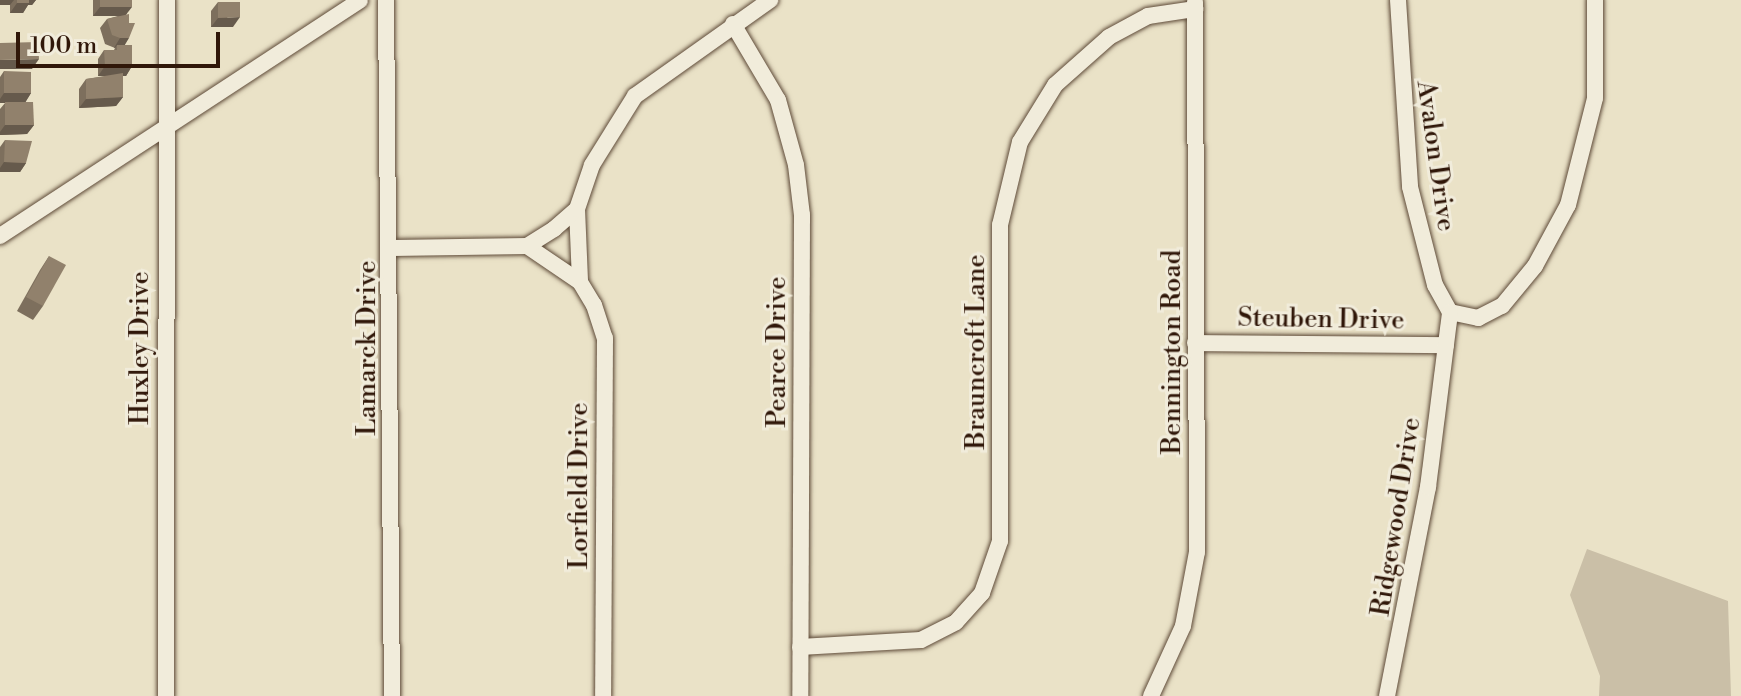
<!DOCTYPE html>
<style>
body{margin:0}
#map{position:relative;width:1741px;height:696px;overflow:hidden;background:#eae2c7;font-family:"Libre Bodoni",serif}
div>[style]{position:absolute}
.green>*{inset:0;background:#cabfa7}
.roads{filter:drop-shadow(0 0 2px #5e4a38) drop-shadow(0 0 2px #5e4a38)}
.minor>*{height:16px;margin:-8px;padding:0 8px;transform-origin:8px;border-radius:8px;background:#f1ecdb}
.wall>*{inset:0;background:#7d6f5d}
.shaded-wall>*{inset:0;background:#665a4c}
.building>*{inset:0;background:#91816c}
span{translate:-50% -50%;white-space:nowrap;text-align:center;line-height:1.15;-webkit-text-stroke:6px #f1ecdb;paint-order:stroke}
.street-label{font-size:26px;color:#301709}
.scale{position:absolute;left:16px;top:32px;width:204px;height:36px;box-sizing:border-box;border:4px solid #301709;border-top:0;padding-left:10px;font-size:24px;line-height:28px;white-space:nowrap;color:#301709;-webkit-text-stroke:6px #f1ecdb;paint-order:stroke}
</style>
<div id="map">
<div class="green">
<i style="clip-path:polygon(1587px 549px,1728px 601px,1731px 696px,1599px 696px,1600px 676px,1570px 595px)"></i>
</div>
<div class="roads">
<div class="minor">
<i style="left:386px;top:0;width:696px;rotate:89.51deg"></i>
<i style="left:1398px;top:0;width:187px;rotate:86.3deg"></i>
<i style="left:1410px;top:187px;width:101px;rotate:75.7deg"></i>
<i style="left:1435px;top:285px;width:31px;rotate:61deg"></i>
<i style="left:733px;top:24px;width:88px;rotate:59.4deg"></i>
<i style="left:778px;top:100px;width:67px;rotate:74.5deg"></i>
<i style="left:796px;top:165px;width:50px;rotate:83.2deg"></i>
<i style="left:802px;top:215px;width:481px;rotate:90.2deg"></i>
<i style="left:577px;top:209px;width:73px;rotate:87.6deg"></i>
<i style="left:0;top:236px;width:430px;rotate:-33.2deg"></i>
<i style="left:527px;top:246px;width:64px;rotate:34.2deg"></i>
<i style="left:580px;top:282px;width:27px;rotate:59deg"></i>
<i style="left:594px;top:305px;width:35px;rotate:72deg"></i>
<i style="left:605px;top:338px;width:358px;rotate:90.3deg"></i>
<i style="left:392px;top:248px;width:135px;rotate:-0.8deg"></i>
<i style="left:527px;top:246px;width:32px;rotate:-32deg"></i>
<i style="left:554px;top:229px;width:30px;rotate:-41deg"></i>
<i style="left:577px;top:209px;width:46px;rotate:-71.2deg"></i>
<i style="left:592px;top:165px;width:81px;rotate:-58.1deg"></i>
<i style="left:635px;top:96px;width:166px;rotate:-35.4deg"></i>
<i style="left:1450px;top:312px;width:29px;rotate:12deg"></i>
<i style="left:1478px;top:318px;width:27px;rotate:-27deg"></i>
<i style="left:1502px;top:306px;width:52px;rotate:-50.5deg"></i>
<i style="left:1535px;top:266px;width:69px;rotate:-61.6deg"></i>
<i style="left:1568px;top:205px;width:110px;rotate:-75.8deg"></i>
<i style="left:1595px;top:98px;width:98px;rotate:-90deg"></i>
<i style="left:1195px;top:343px;width:251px;rotate:0.5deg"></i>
<i style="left:800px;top:647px;width:121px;rotate:-3.3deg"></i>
<i style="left:921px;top:640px;width:39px;rotate:-27deg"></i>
<i style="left:956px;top:622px;width:39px;rotate:-48deg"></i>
<i style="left:982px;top:593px;width:55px;rotate:-70.9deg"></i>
<i style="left:1000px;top:541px;width:316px;rotate:-90deg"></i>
<i style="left:1000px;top:225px;width:85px;rotate:-76.5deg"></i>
<i style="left:1020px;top:142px;width:67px;rotate:-58.4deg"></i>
<i style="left:1055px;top:85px;width:72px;rotate:-41.6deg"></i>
<i style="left:1109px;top:37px;width:44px;rotate:-28.3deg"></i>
<i style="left:1148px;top:16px;width:48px;rotate:-8.5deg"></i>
<i style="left:166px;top:696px;width:696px;rotate:-89.92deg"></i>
<i style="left:1151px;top:696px;width:77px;rotate:-65.4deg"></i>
<i style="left:1183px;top:626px;width:75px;rotate:-79.3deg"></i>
<i style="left:1197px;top:552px;width:550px;rotate:-90.21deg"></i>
<i style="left:1387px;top:696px;width:213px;rotate:-78.9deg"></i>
<i style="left:1428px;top:487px;width:176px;rotate:-82.8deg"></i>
</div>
</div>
<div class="wall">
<i style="clip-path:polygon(0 0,36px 0,32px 5px,28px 5px,23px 13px,10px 13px,10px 5px,0 5px)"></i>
<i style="clip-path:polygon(93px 0,132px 0,126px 15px,125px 45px,132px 66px,126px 76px,123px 76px,123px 97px,116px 106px,79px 108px,79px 89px,86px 79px,108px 76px,98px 76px,98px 59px,104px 50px,114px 50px,115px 48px,105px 44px,100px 28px,107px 19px,118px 16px,93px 16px)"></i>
<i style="clip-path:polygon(218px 2px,233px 27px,211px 27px,211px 11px)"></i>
<i style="clip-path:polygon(4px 71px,31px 93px,25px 102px,34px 125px,27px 134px,0 135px,0 109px,5px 103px,0 103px,0 77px)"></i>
<i style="clip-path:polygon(5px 140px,26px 163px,20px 172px,0 172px,0 147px)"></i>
<i style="clip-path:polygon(49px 256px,43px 306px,33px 320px,17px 311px,40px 270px)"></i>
</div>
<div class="shaded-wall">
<i style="clip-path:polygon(0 0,14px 0,10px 5px,0 5px)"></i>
<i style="clip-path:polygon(26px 0,36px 0,32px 5px,28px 5px,23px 13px,10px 13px,17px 3px)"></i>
<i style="clip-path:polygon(100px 7px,132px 7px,125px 16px,93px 16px)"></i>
<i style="clip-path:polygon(240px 17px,233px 27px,211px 27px,218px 18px)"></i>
<i style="clip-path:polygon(120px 38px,129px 38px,123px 48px,117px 45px,115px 48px,114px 48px)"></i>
<i style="clip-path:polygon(39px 59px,32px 69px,0 69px,0 60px)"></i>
<i style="clip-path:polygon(105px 66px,132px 66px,126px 76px,98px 76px)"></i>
<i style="clip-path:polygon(4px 93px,31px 93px,25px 103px,0 103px,0 99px)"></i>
<i style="clip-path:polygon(123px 97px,116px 106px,79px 108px,86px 99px)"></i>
<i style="clip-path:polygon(5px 125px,34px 125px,27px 134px,0 135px,0 132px)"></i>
<i style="clip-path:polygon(4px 162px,26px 163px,20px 172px,0 172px,0 168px)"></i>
</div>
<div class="building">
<i style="clip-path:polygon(17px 0,29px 0,29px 3px,17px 3px)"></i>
<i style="clip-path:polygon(100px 0,132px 0,132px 7px,100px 7px)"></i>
<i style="clip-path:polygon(218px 2px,240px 2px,240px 17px,218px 18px)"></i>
<i style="clip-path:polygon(129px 14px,129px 23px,135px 23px,129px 38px,120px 38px,112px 35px,107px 19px)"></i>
<i style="clip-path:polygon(38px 42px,39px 59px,0 60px,0 43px)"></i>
<i style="clip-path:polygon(117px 45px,132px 45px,132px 66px,105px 66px,104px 50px,117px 50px)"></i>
<i style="clip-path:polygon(4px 71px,31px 72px,31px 93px,4px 93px)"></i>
<i style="clip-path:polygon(123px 73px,123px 97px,86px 99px,86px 79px)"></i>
<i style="clip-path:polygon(5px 102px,33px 102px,34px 125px,5px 125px)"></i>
<i style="clip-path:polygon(5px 140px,32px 141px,26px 163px,4px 162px)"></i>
<i style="clip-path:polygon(49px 256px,66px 265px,43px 306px,26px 297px)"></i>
</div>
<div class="street-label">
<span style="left:1435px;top:156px;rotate:82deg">Avalon Drive</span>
<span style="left:1321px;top:320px;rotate:1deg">Steuben Drive</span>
<span style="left:141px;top:348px;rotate:-90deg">Huxley Drive</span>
<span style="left:368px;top:348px;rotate:-90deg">Lamarck Drive</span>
<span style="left:778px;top:352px;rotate:-90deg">Pearce Drive</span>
<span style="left:977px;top:352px;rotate:-90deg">Brauncroft Lane</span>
<span style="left:1173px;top:352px;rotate:-90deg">Bennington Road</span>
<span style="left:580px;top:486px;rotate:-90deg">Lorfield Drive</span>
<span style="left:1397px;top:517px;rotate:-81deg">Ridgewood Drive</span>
</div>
<div class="scale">100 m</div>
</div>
